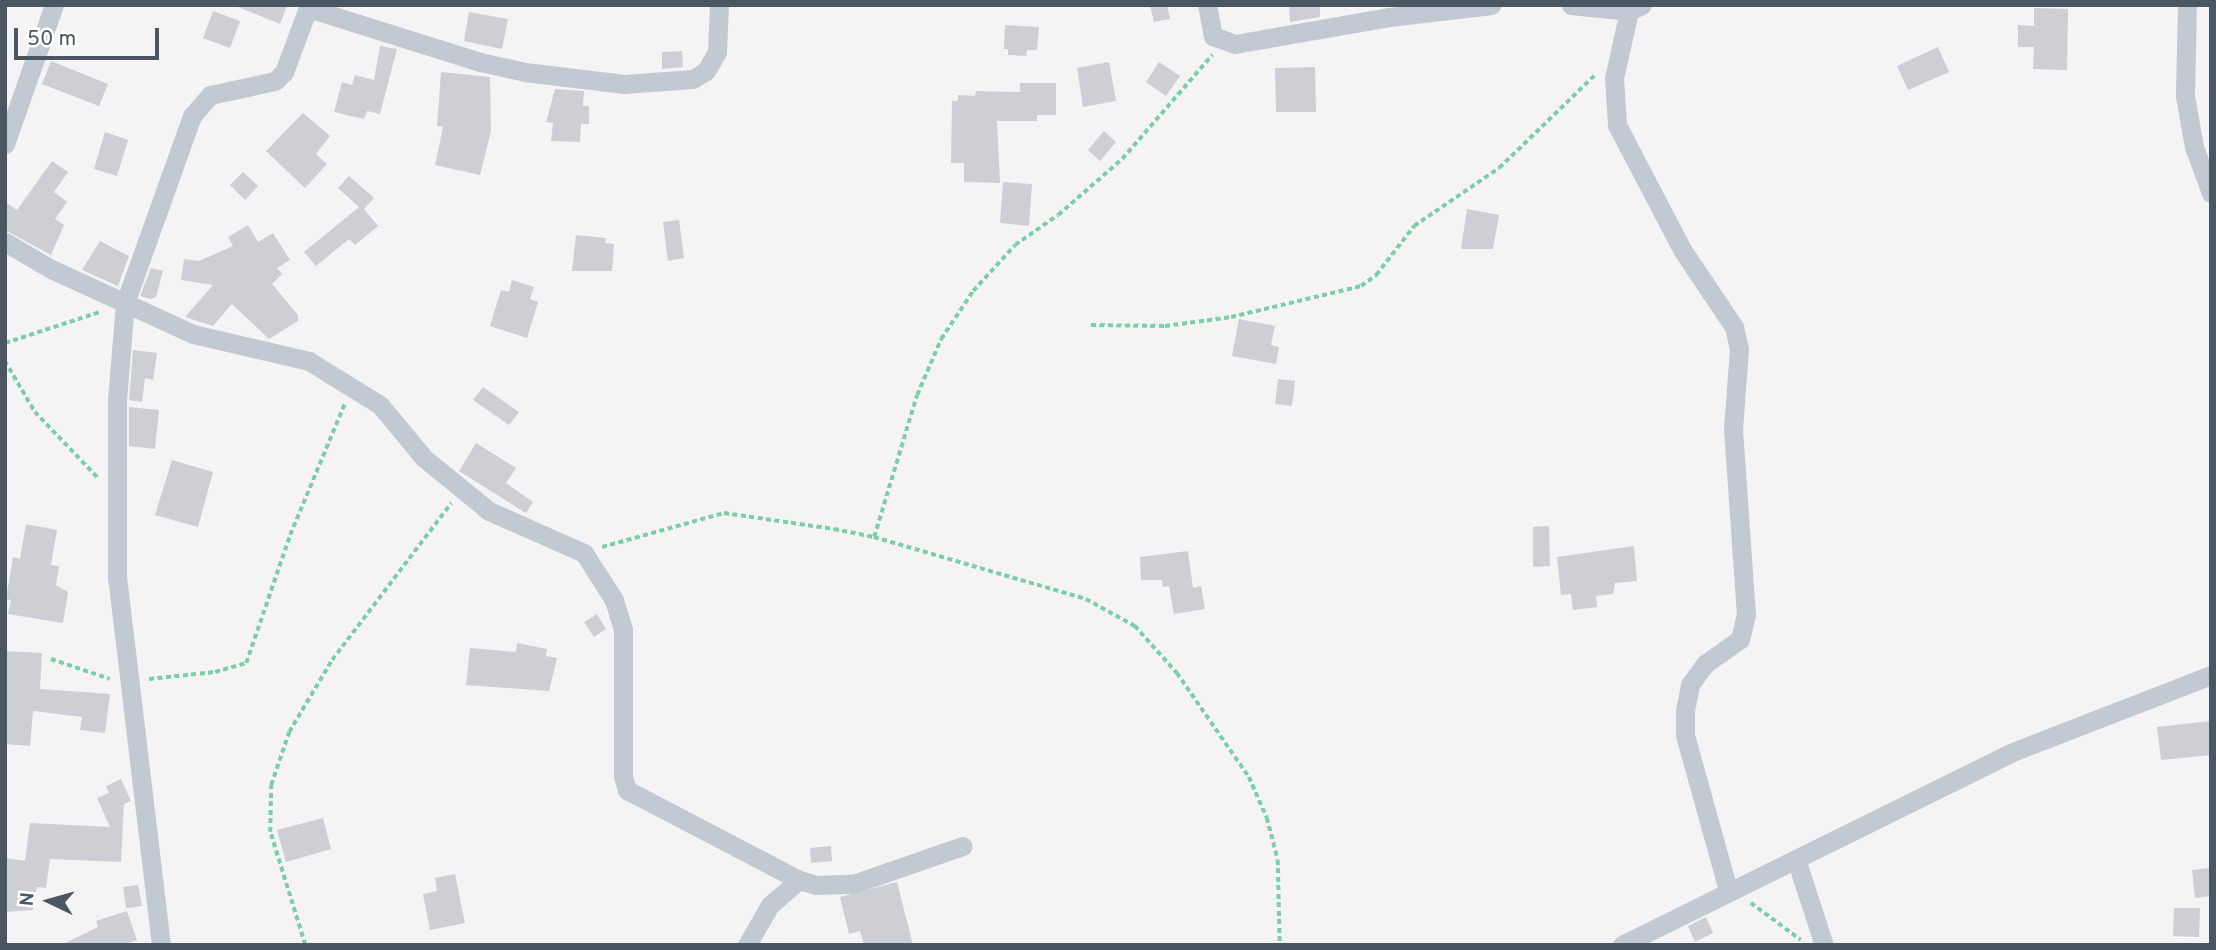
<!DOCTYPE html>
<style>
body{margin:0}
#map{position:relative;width:2216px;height:950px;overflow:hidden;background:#f5f3f3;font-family:Overpass,sans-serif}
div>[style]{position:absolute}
.building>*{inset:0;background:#cdcfd5}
.path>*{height:3.5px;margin-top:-1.75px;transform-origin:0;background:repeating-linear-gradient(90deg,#7ad0a6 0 5px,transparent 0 8.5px)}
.street>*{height:19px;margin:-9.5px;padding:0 9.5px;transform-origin:9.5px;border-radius:9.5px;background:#c1cad2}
span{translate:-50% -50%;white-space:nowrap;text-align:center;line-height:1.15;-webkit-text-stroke:6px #fff;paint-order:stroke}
.frame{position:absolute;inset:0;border:7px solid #4a5661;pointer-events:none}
.north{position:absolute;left:14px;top:866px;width:70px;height:70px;-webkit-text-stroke:5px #fff;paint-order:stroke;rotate:275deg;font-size:19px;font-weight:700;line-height:28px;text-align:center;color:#4a5661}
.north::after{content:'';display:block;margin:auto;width:24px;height:32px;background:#4a5661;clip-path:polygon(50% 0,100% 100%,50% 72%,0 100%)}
.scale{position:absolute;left:14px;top:28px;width:145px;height:32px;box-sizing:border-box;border:4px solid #4a5661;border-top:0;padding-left:9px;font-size:21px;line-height:24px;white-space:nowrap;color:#4a5661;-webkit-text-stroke:5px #fff;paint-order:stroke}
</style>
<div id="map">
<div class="building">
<i style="clip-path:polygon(233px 5px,287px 5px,280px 24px)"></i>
<i style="clip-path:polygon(1150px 5px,1167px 5px,1170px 19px,1154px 22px)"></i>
<i style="clip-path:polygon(1289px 5px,1320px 5px,1320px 17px,1290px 22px)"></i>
<i style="clip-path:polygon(2034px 8px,2068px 9px,2067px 70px,2033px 69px,2034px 47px,2018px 47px,2018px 25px,2034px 26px)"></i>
<i style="clip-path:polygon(213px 11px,240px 21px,230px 48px,203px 38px)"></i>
<i style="clip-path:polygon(469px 12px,508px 19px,502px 49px,464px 41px)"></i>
<i style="clip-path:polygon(1005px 25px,1039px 27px,1037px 50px,1027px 50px,1026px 56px,1008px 55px,1008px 49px,1004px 49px)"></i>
<i style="clip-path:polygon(380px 46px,397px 49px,380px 114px,367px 111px,364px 119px,334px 112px,342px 82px,352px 85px,355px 75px,374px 80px)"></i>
<i style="clip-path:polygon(1938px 47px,1949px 72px,1908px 90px,1897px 66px)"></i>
<i style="clip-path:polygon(682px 51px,683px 67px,662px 69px,662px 52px)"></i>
<i style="clip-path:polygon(51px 61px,108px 84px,99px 106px,42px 84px)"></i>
<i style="clip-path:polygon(1109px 62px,1116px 101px,1083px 107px,1077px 68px)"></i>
<i style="clip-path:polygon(1159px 62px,1180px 76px,1166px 96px,1146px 82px)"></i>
<i style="clip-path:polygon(1315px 67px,1316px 112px,1276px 112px,1275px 68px)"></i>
<i style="clip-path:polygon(441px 72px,490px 77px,491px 131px,480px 175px,435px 165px,443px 127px,437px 126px)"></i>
<i style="clip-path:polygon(1020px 83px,1056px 83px,1056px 115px,1037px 115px,1037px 121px,997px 121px,1000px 183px,964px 182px,964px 163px,951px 163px,952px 101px,958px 101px,958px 95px,975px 96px,976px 91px,1020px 92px)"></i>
<i style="clip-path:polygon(555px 89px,584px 91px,583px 106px,589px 106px,589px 124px,581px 124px,580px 142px,551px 141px,553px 123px,546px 122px)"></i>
<i style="clip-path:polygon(303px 113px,330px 136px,316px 154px,327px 164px,305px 188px,266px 151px)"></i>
<i style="clip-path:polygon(1104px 131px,1116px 142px,1100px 161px,1088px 150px)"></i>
<i style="clip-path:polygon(105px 132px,128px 140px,117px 176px,94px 169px)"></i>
<i style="clip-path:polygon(52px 161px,68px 172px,54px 192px,67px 202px,55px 219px,64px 225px,51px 255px,5px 230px,5px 202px,17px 210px)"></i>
<i style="clip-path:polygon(243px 172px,258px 186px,245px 200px,230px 185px)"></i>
<i style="clip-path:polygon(349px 176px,374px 198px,364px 209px,378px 226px,355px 245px,349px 239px,316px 266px,304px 252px,359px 207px,338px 188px)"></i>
<i style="clip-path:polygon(1003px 182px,1032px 184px,1029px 226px,1000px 223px)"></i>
<i style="clip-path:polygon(1467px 209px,1499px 215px,1493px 249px,1461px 249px)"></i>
<i style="clip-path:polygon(679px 220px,684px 258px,668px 261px,663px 222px)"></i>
<i style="clip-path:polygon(248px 225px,258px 242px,273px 233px,290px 260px,277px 268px,282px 274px,272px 284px,298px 315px,298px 321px,269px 339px,232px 304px,213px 326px,185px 317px,213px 285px,181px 280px,184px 259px,199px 261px,233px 246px,228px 237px)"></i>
<i style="clip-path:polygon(576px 235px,606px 238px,605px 243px,614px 244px,612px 271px,572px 271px)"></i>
<i style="clip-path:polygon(100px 241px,129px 256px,118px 286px,82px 270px)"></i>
<i style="clip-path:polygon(151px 268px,163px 271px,156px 297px,151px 299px,140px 296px)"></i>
<i style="clip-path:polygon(512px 280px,534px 287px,530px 299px,538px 302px,527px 338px,490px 326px,501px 290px,509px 292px)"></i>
<i style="clip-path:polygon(1239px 319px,1275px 326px,1271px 345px,1279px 347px,1276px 364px,1232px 356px)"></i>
<i style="clip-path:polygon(133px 350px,157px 353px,153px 380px,145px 378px,142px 402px,129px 400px)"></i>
<i style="clip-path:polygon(1278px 379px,1295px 381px,1292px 406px,1275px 404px)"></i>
<i style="clip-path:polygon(483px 387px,519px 412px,509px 425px,473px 400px)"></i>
<i style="clip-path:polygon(129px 407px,159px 410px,155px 449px,129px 446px)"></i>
<i style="clip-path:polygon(476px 443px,516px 468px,506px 483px,533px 502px,526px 513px,459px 471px)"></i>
<i style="clip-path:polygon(172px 460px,213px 472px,198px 527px,155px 515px)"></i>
<i style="clip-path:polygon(26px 524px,57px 530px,51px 565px,59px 566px,56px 585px,68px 592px,63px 623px,8px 614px,11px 600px,6px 599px,13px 557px,20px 559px)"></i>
<i style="clip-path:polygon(1549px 526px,1550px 566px,1533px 567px,1533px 527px)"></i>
<i style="clip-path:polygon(1634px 546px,1637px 581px,1615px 583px,1613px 594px,1596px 596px,1597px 607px,1573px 610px,1571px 594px,1561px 595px,1557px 557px)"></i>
<i style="clip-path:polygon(1188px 551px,1193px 588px,1201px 586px,1205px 609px,1174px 614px,1169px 586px,1163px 587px,1162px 580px,1141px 580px,1140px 557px)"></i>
<i style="clip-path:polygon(597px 614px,606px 629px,594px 637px,584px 622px)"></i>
<i style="clip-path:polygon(517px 643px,547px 649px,546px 656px,557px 658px,549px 691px,466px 685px,470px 648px,516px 652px)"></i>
<i style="clip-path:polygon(5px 651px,42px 653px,40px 689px,110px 694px,105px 733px,80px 730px,82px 717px,33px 711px,30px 746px,5px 744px)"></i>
<i style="clip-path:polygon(2211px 721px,2211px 755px,2161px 760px,2157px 727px)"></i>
<i style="clip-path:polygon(121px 779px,131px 801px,124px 804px,121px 862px,50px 859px,46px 888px,37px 887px,33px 910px,5px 912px,5px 858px,25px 861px,30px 823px,110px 827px,97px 798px,109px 793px,106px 786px)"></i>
<i style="clip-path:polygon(323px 818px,331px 849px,286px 862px,277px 830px)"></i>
<i style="clip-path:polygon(831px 846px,832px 861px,811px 863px,810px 848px)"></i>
<i style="clip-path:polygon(2211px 868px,2211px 896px,2195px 898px,2192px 870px)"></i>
<i style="clip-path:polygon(455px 874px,465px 923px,430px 930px,423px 894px,437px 891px,435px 878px)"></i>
<i style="clip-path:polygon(897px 882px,913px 945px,864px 945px,860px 931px,849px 934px,840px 897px)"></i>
<i style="clip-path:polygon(138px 885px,142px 906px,126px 908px,123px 887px)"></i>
<i style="clip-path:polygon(2174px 908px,2200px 908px,2199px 937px,2173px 936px)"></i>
<i style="clip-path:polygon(127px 911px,137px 940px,122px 945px,61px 945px,98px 927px,96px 921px)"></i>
<i style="clip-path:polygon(1706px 917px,1713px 933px,1695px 942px,1688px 926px)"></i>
</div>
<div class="path">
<i style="left:1091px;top:325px;width:74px;rotate:0.8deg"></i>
<i style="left:1165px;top:326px;width:67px;rotate:-7.8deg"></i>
<i style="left:1231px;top:317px;width:134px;rotate:-13.4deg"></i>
<i style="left:1361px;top:286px;width:19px;rotate:-36deg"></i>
<i style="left:1376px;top:275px;width:62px;rotate:-52.2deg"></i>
<i style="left:1414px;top:226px;width:103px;rotate:-34.3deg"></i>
<i style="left:1499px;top:168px;width:134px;rotate:-44.1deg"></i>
<i style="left:5px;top:343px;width:100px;rotate:-18.1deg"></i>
<i style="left:5px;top:361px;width:59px;rotate:59.5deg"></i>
<i style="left:35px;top:412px;width:93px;rotate:46.3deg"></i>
<i style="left:874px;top:537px;width:148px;rotate:-73.2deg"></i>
<i style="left:917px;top:395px;width:61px;rotate:-66.8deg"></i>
<i style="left:941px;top:339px;width:58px;rotate:-56.3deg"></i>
<i style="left:973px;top:291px;width:62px;rotate:-47.6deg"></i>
<i style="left:1015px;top:245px;width:52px;rotate:-34.9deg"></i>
<i style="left:1058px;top:215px;width:85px;rotate:-41.2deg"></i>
<i style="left:1122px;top:159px;width:138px;rotate:-49.1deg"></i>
<i style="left:602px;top:547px;width:127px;rotate:-15.6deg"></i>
<i style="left:724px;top:513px;width:111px;rotate:8.3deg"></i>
<i style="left:834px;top:529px;width:41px;rotate:11.3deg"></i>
<i style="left:874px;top:537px;width:221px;rotate:16.3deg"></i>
<i style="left:1086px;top:599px;width:56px;rotate:28.9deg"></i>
<i style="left:1135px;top:626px;width:63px;rotate:48.2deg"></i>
<i style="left:1177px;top:673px;width:126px;rotate:55.3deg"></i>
<i style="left:1249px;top:777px;width:45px;rotate:66.3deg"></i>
<i style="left:1267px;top:818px;width:43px;rotate:75.3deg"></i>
<i style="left:1278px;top:860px;width:85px;rotate:88.7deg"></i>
<i style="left:51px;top:659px;width:62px;rotate:18.7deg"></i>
<i style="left:149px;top:679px;width:66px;rotate:-6.1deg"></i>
<i style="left:215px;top:672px;width:32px;rotate:-16deg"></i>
<i style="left:246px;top:663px;width:135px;rotate:-71deg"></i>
<i style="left:290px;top:535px;width:143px;rotate:-67.4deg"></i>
<i style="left:1751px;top:903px;width:62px;rotate:36.5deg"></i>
<i style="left:305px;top:945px;width:118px;rotate:-107.2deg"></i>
<i style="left:270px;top:832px;width:47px;rotate:-88.8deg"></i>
<i style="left:271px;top:785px;width:56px;rotate:-71.2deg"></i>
<i style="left:289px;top:732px;width:84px;rotate:-59.2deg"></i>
<i style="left:332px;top:660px;width:197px;rotate:-52.8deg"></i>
</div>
<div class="street">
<i style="left:1207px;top:5px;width:32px;rotate:79deg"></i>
<i style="left:1213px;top:36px;width:23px;rotate:20deg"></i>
<i style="left:1235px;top:44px;width:156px;rotate:-9.9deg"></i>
<i style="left:1389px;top:17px;width:103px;rotate:-6.7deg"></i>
<i style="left:1571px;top:5px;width:58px;rotate:5.9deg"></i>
<i style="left:1629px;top:11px;width:14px;rotate:-25deg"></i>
<i style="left:2187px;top:5px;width:91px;rotate:91.3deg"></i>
<i style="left:2185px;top:96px;width:52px;rotate:80deg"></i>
<i style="left:2194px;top:147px;width:49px;rotate:69.7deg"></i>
<i style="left:308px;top:8px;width:180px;rotate:17.4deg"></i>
<i style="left:480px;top:62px;width:46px;rotate:12.5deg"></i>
<i style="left:525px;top:72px;width:100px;rotate:6.9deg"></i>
<i style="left:624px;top:84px;width:69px;rotate:-4.1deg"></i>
<i style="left:693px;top:79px;width:15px;rotate:-32deg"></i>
<i style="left:706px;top:71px;width:22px;rotate:-60deg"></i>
<i style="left:717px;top:52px;width:47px;rotate:-87.6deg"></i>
<i style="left:1629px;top:11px;width:69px;rotate:102.6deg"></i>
<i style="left:1614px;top:78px;width:47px;rotate:86.3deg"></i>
<i style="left:1617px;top:125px;width:142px;rotate:62.4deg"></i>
<i style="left:1683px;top:251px;width:92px;rotate:56.1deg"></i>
<i style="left:1734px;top:327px;width:23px;rotate:77deg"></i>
<i style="left:1739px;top:349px;width:80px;rotate:94.3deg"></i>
<i style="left:1733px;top:429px;width:185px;rotate:86deg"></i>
<i style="left:1746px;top:614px;width:26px;rotate:103deg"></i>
<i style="left:1740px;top:639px;width:43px;rotate:144.5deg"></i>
<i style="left:1705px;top:664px;width:26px;rotate:126deg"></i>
<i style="left:1690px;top:685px;width:26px;rotate:101deg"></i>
<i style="left:1685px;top:711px;width:24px;rotate:90deg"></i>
<i style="left:1685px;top:735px;width:161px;rotate:74.5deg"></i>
<i style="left:5px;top:144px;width:147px;rotate:-70.6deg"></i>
<i style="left:5px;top:242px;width:53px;rotate:30.4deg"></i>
<i style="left:51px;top:269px;width:156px;rotate:24.6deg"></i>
<i style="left:193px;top:334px;width:119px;rotate:13.1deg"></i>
<i style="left:309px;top:361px;width:84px;rotate:31.8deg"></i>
<i style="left:380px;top:405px;width:69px;rotate:50.3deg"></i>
<i style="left:424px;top:458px;width:84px;rotate:39.2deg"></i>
<i style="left:489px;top:511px;width:104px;rotate:23.9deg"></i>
<i style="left:584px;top:553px;width:56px;rotate:57.4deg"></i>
<i style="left:614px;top:600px;width:31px;rotate:73deg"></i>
<i style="left:623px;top:630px;width:146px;rotate:90deg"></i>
<i style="left:623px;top:776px;width:15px;rotate:74deg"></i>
<i style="left:627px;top:790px;width:194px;rotate:27.6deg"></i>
<i style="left:1796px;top:859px;width:90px;rotate:72deg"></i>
<i style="left:161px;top:945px;width:371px;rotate:-96.8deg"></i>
<i style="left:117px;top:577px;width:177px;rotate:-90deg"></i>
<i style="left:117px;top:400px;width:97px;rotate:-85.3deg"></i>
<i style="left:125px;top:303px;width:199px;rotate:-70.3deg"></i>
<i style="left:192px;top:116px;width:28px;rotate:-49deg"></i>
<i style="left:210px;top:95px;width:66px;rotate:-12.2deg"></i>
<i style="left:275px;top:81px;width:13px;rotate:-45deg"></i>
<i style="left:284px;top:72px;width:72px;rotate:-69.5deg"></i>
<i style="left:747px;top:945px;width:46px;rotate:-60.1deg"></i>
<i style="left:770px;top:905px;width:38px;rotate:-41deg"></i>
<i style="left:799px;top:880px;width:18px;rotate:16deg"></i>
<i style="left:816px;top:885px;width:37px;rotate:-2deg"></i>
<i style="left:853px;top:884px;width:116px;rotate:-19.1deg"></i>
<i style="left:1622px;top:945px;width:433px;rotate:-26.3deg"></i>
<i style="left:2010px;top:753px;width:216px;rotate:-21.2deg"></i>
</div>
<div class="frame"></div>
<div class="north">N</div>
<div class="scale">50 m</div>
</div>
